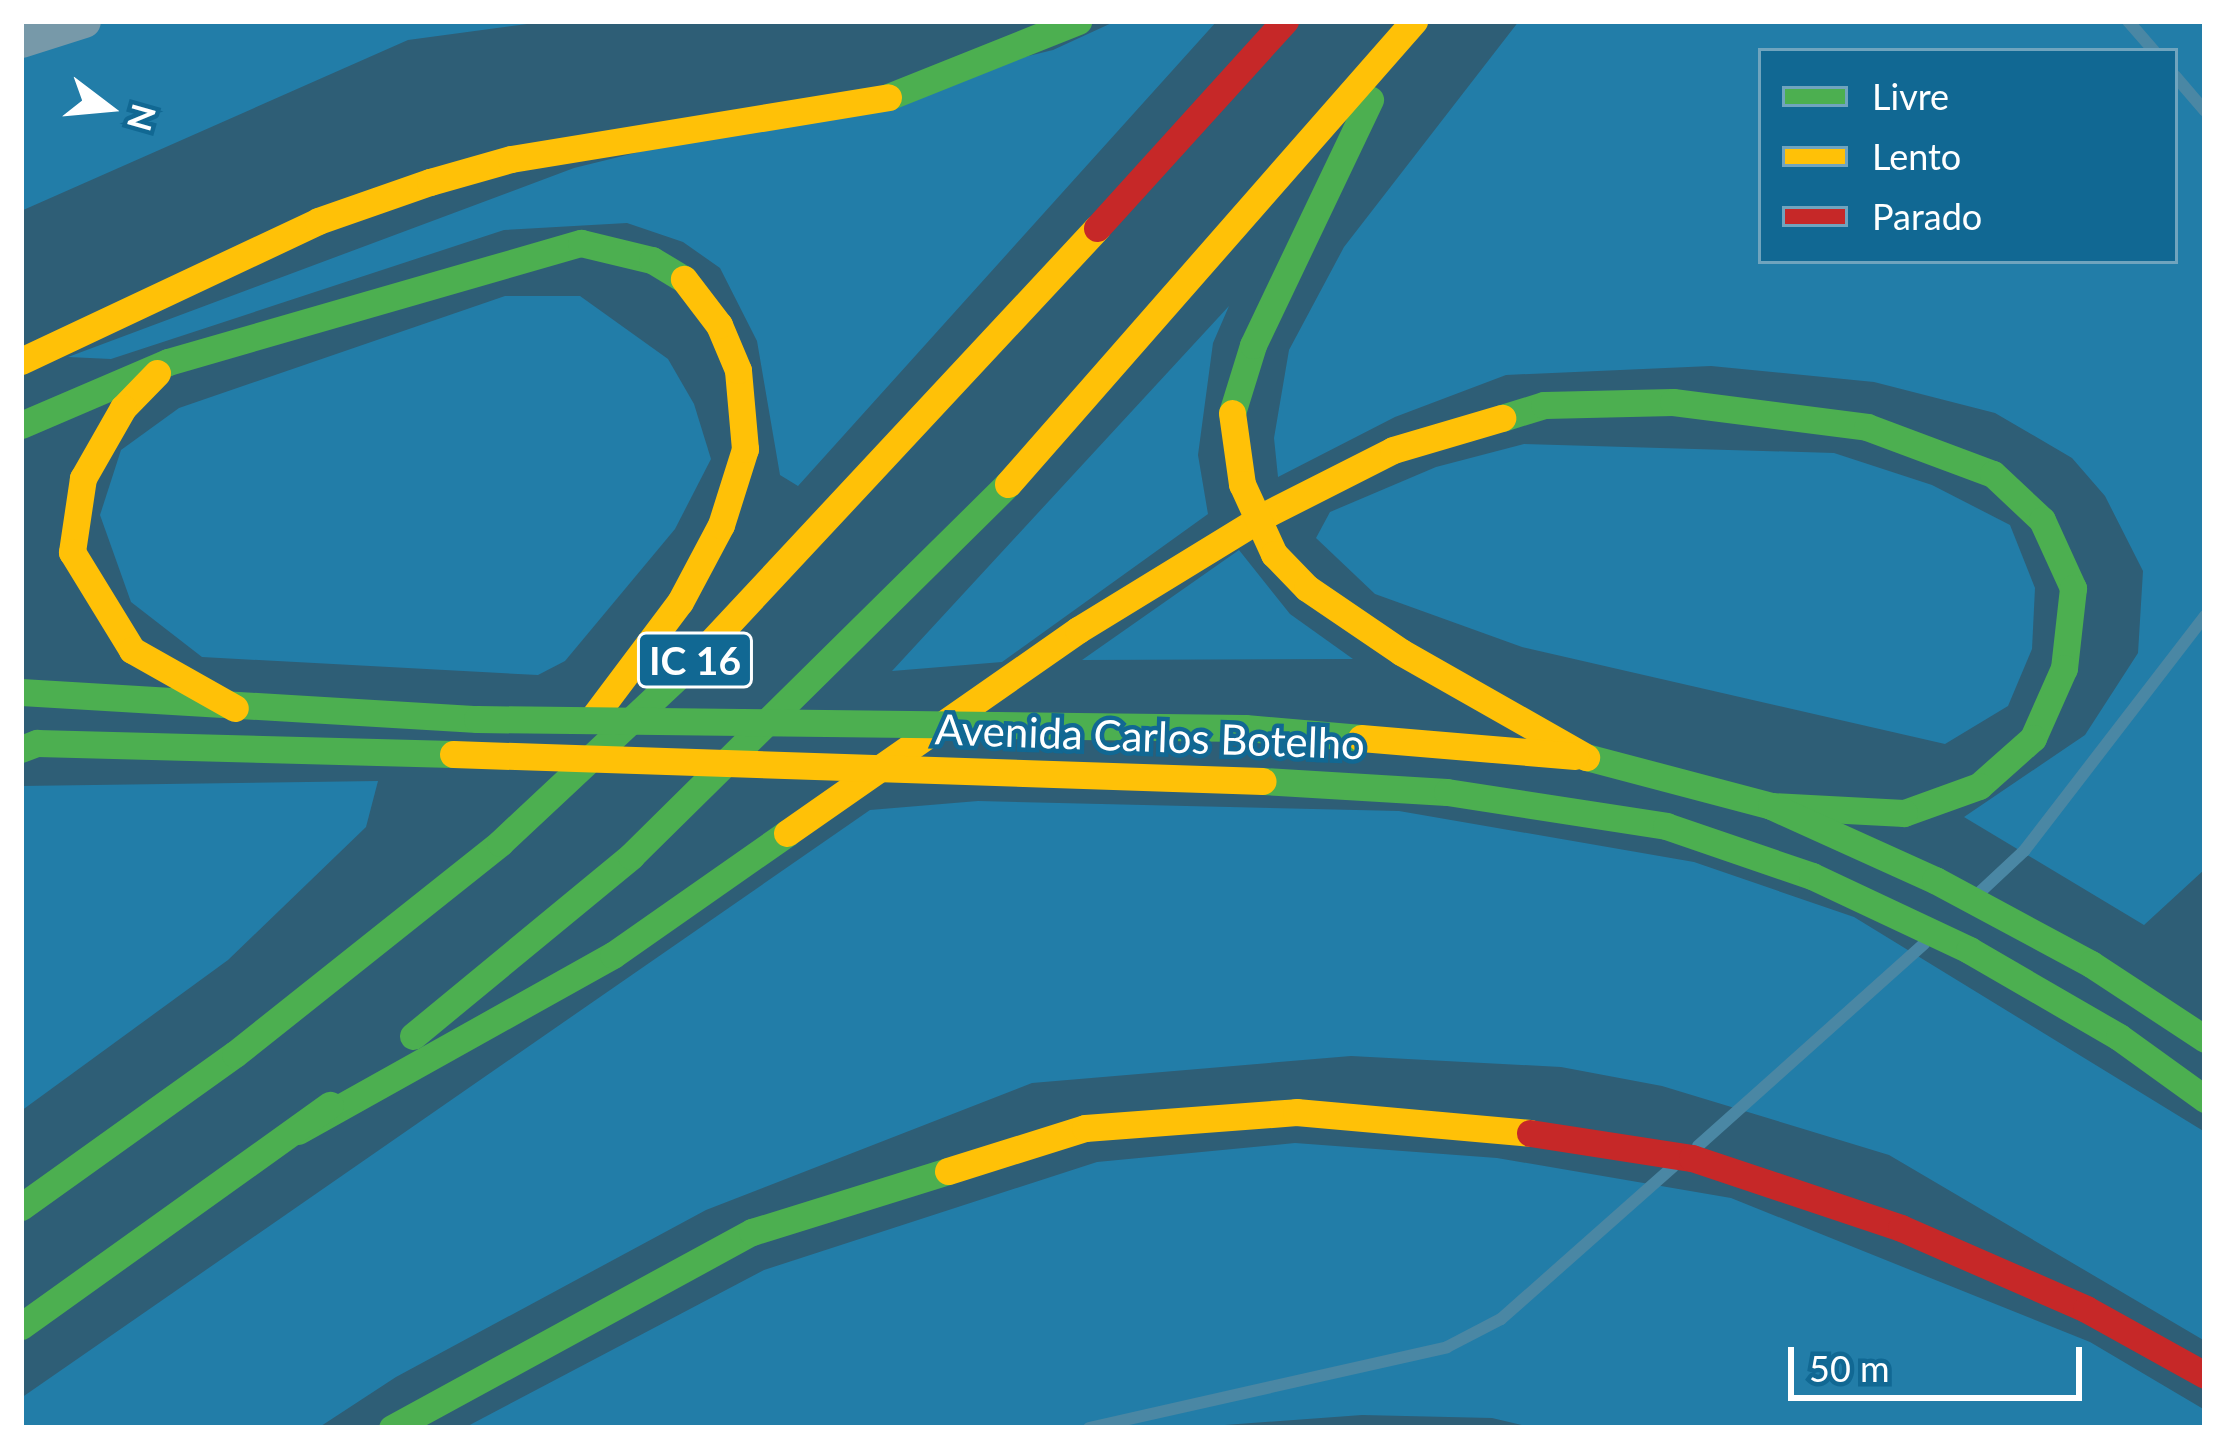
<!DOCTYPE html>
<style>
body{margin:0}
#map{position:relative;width:2226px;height:1449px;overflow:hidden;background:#2e5e76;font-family:Lato,sans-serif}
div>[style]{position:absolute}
.green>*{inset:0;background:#227da8}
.stream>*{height:12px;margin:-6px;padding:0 6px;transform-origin:6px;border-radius:6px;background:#4a87a4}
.street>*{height:33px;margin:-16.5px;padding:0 16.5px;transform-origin:16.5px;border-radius:16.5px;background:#7799a9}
.fast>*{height:27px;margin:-13.5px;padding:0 13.5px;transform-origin:13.5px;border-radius:13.5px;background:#4caf50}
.slow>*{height:27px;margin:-13.5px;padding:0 13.5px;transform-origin:13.5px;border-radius:13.5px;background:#ffc107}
.jam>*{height:27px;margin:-13.5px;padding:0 13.5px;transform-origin:13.5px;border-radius:13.5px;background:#c62828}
.fast-bridge>*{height:27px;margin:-13.5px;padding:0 13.5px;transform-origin:13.5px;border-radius:13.5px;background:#4caf50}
.slow-bridge>*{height:27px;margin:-13.5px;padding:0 13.5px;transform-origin:13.5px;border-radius:13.5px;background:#ffc107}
span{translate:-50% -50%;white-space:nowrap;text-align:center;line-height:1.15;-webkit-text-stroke:9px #116893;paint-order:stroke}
.shield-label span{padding:3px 9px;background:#116893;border:3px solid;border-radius:9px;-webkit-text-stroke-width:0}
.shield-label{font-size:39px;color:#fff;font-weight:700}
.street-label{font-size:42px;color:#fff}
.frame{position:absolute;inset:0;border:24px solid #fff;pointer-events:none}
.legend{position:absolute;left:1758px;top:48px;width:420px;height:216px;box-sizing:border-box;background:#116893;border:3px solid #70a4be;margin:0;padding:15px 21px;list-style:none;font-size:36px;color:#fff}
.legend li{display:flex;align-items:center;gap:24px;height:60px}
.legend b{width:60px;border:3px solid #70a4be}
.north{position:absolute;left:48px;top:48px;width:120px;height:120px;-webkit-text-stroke:9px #116893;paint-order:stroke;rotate:106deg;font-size:33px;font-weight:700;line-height:48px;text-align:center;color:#fff}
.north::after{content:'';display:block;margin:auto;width:42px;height:54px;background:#fff;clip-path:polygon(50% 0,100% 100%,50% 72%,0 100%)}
.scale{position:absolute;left:1788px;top:1347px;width:294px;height:54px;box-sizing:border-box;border:6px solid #fff;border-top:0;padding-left:15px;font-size:36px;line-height:42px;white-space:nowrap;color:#fff;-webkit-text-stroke:9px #116893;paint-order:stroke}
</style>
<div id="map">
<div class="green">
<i style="clip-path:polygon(21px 21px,550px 21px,408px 40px,21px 211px)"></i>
<i style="clip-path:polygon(1116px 21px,1217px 21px,798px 486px,780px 475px,757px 341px,720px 268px,683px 242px,627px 223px,504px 230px,111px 359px,68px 357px,574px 168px,1053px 50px)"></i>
<i style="clip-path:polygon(evenodd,1519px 21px,2205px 21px,2205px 869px,2144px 925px,1964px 817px,2085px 735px,2138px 653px,2143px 571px,2105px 496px,2072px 458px,1995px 413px,1874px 382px,1711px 366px,1506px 375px,1395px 417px,1278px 477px,1274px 438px,1289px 350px,1344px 247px,1519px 21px,1761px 51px,2175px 51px,2175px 261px,1761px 261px,1761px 51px)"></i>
<i style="clip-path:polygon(505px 296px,580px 296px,668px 359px,694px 404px,711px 459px,675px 529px,565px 661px,538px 675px,202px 657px,131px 602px,100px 515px,121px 450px,179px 408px)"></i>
<i style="clip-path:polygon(1229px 306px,1213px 343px,1198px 455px,1208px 514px,1002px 662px,892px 671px)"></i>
<i style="clip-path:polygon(1524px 444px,1834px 453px,1932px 485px,2010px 525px,2035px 588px,2032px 649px,2008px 706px,1945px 744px,1522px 647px,1375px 594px,1316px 538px,1330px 512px,1436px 467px)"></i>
<i style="clip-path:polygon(1239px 550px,1290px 614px,1353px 659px,1082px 660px)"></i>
<i style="clip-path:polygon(378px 781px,366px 827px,228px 960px,21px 1111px,21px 786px)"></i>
<i style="clip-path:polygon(978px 801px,1399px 811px,1694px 862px,1854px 917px,2205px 1132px,2205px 1341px,1889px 1155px,1662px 1086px,1561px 1067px,1351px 1056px,1032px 1083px,706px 1210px,396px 1377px,318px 1428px,21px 1428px,21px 1398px,870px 810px)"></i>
<i style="clip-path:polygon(1295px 1143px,1497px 1158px,1731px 1198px,2090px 1342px,2205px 1410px,2205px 1428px,1534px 1428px,1492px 1418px,1362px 1415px,1184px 1428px,464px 1428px,764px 1270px,1097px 1162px)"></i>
</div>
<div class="stream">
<i style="left:2128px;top:21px;width:40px;rotate:49deg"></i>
<i style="left:2175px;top:76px;width:46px;rotate:49.4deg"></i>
<i style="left:1979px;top:893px;width:62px;rotate:-43deg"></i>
<i style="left:2024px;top:851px;width:297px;rotate:-52.4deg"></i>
<i style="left:1698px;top:1146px;width:303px;rotate:-41.8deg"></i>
<i style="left:1089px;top:1428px;width:367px;rotate:-12.7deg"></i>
<i style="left:1447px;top:1347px;width:61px;rotate:-27.4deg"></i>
<i style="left:1501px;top:1319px;width:230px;rotate:-41.5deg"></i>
</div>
<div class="street">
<i style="left:21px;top:41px;width:66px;rotate:-17.6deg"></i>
</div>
<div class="fast">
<i style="left:888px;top:97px;width:205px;rotate:-21.8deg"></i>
<i style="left:1232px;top:413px;width:71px;rotate:-72.8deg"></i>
<i style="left:1253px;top:345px;width:272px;rotate:-64.5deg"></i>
<i style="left:1502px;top:418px;width:44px;rotate:-17.2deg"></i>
<i style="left:1544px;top:405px;width:129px;rotate:-1.3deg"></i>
<i style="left:1673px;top:402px;width:196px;rotate:7.3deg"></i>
<i style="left:1867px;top:427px;width:134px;rotate:20.5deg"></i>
<i style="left:1993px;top:474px;width:67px;rotate:43.2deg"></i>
<i style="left:2042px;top:520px;width:75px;rotate:65.5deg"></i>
<i style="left:2073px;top:588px;width:81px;rotate:96.4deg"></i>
<i style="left:2064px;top:668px;width:77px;rotate:113.9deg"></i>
<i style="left:2033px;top:738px;width:72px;rotate:138.4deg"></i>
<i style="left:1979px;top:786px;width:80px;rotate:160.2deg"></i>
<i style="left:1904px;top:813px;width:133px;rotate:-177deg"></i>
<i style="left:21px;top:425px;width:160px;rotate:-23.2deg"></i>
<i style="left:168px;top:362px;width:430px;rotate:-16.1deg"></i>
<i style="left:581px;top:243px;width:73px;rotate:13.5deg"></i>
<i style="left:652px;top:260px;width:37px;rotate:31deg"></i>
<i style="left:21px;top:692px;width:457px;rotate:3.4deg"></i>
<i style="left:21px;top:749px;width:17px;rotate:-21deg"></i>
<i style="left:37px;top:743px;width:416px;rotate:1.5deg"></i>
<i style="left:1586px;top:757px;width:191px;rotate:14.8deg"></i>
<i style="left:1771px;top:806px;width:180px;rotate:24.3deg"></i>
<i style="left:1935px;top:880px;width:177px;rotate:28.3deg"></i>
<i style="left:2091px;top:964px;width:136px;rotate:33.3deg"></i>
<i style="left:413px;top:1036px;width:283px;rotate:-39.5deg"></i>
<i style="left:631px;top:856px;width:530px;rotate:-44.62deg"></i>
<i style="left:298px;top:1131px;width:361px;rotate:-29.2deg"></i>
<i style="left:613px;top:955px;width:213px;rotate:-35deg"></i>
<i style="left:21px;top:1207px;width:263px;rotate:-35.6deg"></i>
<i style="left:235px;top:1054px;width:339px;rotate:-38.5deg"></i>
<i style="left:500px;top:843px;width:250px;rotate:-43.1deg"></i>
<i style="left:21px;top:1326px;width:380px;rotate:-35.6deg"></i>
<i style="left:392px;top:1428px;width:410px;rotate:-28.6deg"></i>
<i style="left:752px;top:1232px;width:205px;rotate:-17.3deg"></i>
</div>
<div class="slow">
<i style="left:21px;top:361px;width:328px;rotate:-25.2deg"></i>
<i style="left:318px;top:221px;width:119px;rotate:-19.2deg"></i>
<i style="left:430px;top:182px;width:84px;rotate:-15.9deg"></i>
<i style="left:511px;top:159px;width:382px;rotate:-9.3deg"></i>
<i style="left:157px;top:373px;width:49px;rotate:134.2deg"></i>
<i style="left:123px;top:408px;width:81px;rotate:119.7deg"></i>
<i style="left:83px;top:478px;width:75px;rotate:98.5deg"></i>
<i style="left:72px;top:552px;width:115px;rotate:58.5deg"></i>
<i style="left:132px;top:650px;width:118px;rotate:29.4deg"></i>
<i style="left:1008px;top:484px;width:616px;rotate:-48.75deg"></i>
<i style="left:683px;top:672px;width:607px;rotate:-47deg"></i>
<i style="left:592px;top:719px;width:146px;rotate:-53.1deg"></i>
<i style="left:680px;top:602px;width:87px;rotate:-62deg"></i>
<i style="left:721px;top:525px;width:80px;rotate:-72.5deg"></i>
<i style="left:745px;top:449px;width:79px;rotate:-95.1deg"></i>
<i style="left:738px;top:370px;width:49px;rotate:-112.9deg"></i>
<i style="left:719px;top:325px;width:58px;rotate:-127.3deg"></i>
<i style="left:787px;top:833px;width:355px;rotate:-34.9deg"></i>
<i style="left:1078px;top:630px;width:222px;rotate:-31.5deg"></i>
<i style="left:1267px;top:514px;width:141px;rotate:-26.9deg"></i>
<i style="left:1393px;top:450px;width:114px;rotate:-16.4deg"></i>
<i style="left:948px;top:1171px;width:144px;rotate:-17.4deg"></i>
<i style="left:1085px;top:1128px;width:212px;rotate:-4.3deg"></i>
<i style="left:1296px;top:1112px;width:235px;rotate:5.1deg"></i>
</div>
<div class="jam">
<i style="left:1097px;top:228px;width:280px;rotate:-47.8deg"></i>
<i style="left:1530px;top:1133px;width:164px;rotate:8.8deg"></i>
<i style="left:1692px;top:1158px;width:220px;rotate:18.5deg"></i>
<i style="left:1901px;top:1228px;width:202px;rotate:23.6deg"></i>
<i style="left:2086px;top:1309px;width:136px;rotate:29deg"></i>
</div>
<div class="fast-bridge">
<i style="left:477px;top:719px;width:768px;rotate:0.67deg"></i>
<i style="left:1245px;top:728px;width:116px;rotate:4.9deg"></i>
<i style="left:1263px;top:781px;width:184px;rotate:3.4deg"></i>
<i style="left:1447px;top:792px;width:222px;rotate:8.8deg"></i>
<i style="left:1666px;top:826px;width:154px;rotate:18.9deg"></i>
<i style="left:1812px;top:876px;width:174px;rotate:25.2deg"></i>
<i style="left:1969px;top:950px;width:173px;rotate:30.1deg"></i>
<i style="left:2119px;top:1037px;width:106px;rotate:35.8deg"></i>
</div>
<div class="slow-bridge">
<i style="left:1232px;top:413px;width:72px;rotate:82deg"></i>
<i style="left:1242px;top:484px;width:77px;rotate:65.4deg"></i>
<i style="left:1274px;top:554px;width:47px;rotate:45.9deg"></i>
<i style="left:1307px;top:588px;width:114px;rotate:34.2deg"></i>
<i style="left:1401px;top:652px;width:213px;rotate:29.6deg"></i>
<i style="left:1361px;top:738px;width:215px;rotate:4.8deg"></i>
<i style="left:453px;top:754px;width:810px;rotate:1.91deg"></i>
</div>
<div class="shield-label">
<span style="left:695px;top:660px">IC 16</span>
</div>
<div class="street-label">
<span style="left:1150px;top:736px;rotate:2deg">Avenida Carlos Botelho</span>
</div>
<div class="frame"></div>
<ul class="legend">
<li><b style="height:15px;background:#4caf50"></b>Livre</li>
<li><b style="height:15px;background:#ffc107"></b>Lento</li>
<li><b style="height:15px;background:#c62828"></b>Parado</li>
</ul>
<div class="north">N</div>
<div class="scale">50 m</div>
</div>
